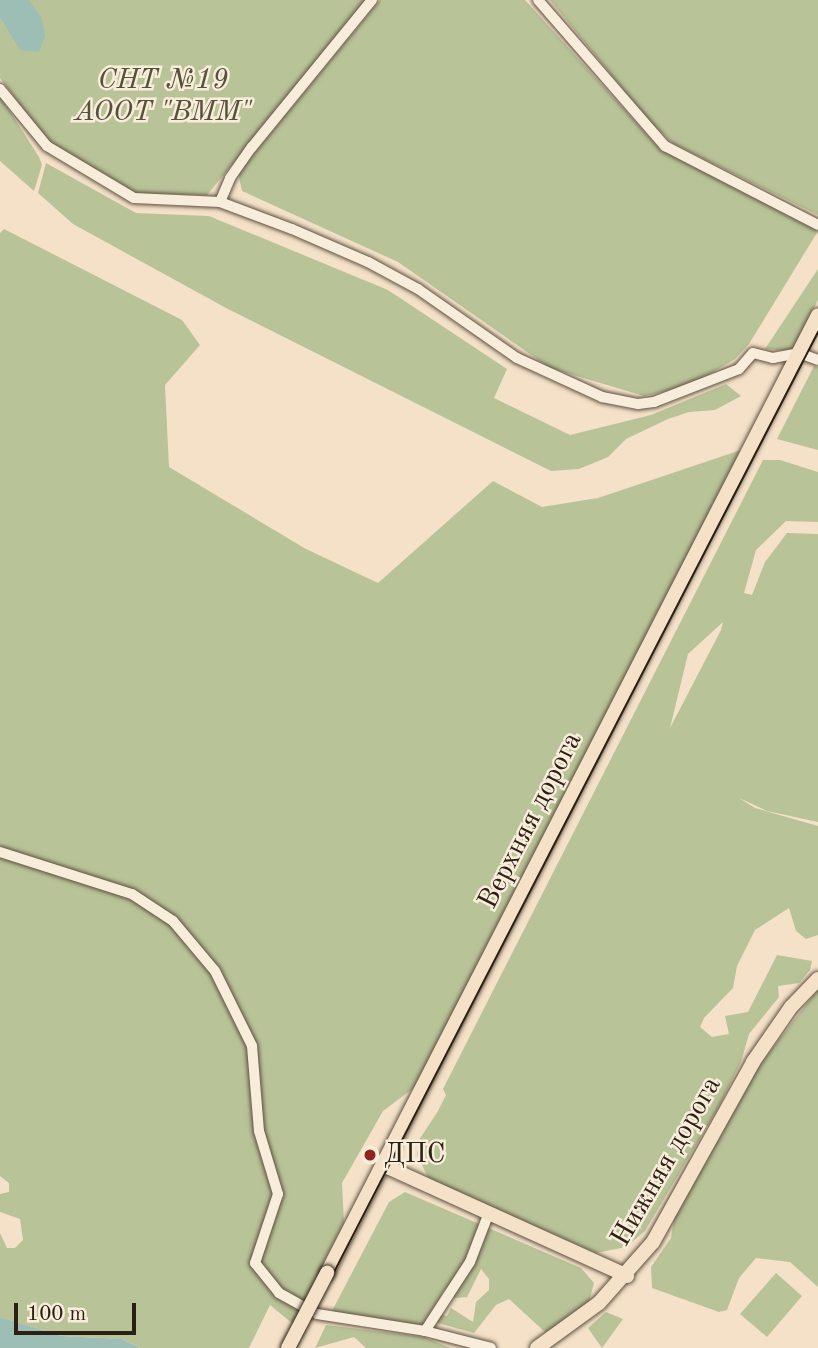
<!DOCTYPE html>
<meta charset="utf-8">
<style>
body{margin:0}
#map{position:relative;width:818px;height:1348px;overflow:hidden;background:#f4e1c8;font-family:"Old Standard TT",serif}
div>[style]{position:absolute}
.green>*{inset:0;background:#b9c398}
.water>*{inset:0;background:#9cbeb5}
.roads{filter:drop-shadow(0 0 2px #5d5040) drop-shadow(0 0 2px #5d5040)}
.minor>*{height:10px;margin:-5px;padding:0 5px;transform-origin:5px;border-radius:5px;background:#f8ecdb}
.major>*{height:14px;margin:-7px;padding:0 7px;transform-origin:7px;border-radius:7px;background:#f4e1c8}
.tram>*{height:2px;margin:-1px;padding:0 1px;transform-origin:1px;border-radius:1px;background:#2b2013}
.bridges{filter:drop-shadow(0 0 2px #2b2013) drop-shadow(0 0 2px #2b2013)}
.major-bridge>*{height:14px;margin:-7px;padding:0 7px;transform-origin:7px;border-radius:7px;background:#f4e1c8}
.dots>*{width:19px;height:19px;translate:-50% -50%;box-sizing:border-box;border:4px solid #f8ecdb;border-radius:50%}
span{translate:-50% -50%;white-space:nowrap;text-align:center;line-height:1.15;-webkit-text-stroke:5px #f8ecdb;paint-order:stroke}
.park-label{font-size:28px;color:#56513b;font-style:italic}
.street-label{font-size:28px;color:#2b2013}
.poi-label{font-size:28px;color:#2b2013}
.left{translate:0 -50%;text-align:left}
.scale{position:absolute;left:14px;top:1303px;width:122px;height:32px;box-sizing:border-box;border:4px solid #2b2013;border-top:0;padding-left:9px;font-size:21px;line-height:24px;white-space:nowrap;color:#2b2013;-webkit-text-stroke:5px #f8ecdb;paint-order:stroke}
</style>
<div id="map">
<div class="green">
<i style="clip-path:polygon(0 0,368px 0,207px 195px,138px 194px,48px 141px,0 78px)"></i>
<i style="clip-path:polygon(380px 0,525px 0,660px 149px,818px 231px,749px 344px,735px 359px,689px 386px,644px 396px,550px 368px,398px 262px,242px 191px,238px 173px)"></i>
<i style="clip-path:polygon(550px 0,818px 0,818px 215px,674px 144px,649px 121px)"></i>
<i style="clip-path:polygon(0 96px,39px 157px,42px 165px,34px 191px,0 161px)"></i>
<i style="clip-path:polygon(46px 163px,136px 213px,209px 216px,388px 290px,507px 369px,494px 398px,570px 435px,651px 415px,726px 384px,741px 396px,715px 410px,689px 412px,668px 419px,626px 439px,608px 457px,579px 469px,551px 471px,226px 308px,73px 224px,38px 193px)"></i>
<i style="clip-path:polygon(4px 229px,182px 320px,200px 345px,165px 385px,169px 467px,306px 549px,378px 583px,493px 481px,542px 507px,598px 498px,744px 449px,419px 1084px,383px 1111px,342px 1183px,344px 1223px,293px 1324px,270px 1305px,249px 1348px,140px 1348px,122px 1339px,62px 1336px,0 1317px,0 1233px,7px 1248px,15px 1248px,23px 1240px,20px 1219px,0 1212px,0 1194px,9px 1192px,9px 1183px,0 1176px,0 233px)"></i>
<i style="clip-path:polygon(818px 269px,818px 300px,796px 344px,789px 351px,765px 349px)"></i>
<i style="clip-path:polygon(814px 366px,818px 367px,818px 450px,777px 439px)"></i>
<i style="clip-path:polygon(evenodd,763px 460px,780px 460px,818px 472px,818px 522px,786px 521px,756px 550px,744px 593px,752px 595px,765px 562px,787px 533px,818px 534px,818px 822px,767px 811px,739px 798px,755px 808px,818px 826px,818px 935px,806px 939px,796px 931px,789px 908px,755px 930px,737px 966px,733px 988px,704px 1018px,700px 1027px,712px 1037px,729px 1034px,725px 1016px,748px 1012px,777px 955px,812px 961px,810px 970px,799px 983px,778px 986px,779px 997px,749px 1034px,741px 1062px,718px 1108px,645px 1231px,626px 1247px,596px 1253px,429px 1179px,417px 1155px,419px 1140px,438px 1111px,446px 1095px,443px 1089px,763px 460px,723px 622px,721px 630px,670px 728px,688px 654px,723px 622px)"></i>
<i style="clip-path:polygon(818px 989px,818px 1287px,790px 1262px,756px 1258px,739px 1278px,727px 1310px,719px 1312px,652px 1288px,651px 1267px,671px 1238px,675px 1213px,759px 1066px)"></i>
<i style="clip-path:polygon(405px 1192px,581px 1268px,594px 1283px,588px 1306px,559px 1328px,545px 1332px,509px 1299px,496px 1305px,474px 1333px,434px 1322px,438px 1314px,447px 1316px,451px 1308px,473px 1322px,476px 1302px,489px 1290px,489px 1279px,481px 1269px,467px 1297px,455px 1298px,445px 1289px,422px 1327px,332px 1311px,389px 1202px)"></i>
<i style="clip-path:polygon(776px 1273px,802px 1296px,767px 1337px,740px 1314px)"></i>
<i style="clip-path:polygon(606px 1312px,623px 1319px,602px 1348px,588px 1328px)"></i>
<i style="clip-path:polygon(326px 1325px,424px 1337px,451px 1348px,366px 1348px,354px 1337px,315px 1348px)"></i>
</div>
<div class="water">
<i style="clip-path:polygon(0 0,29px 0,42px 18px,45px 36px,39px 52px,20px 50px,0 17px)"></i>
<i style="clip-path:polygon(0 1317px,62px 1336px,122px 1339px,140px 1348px,0 1348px)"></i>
</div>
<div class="roads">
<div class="minor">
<i style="left:538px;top:0;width:194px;rotate:49deg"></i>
<i style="left:665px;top:146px;width:172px;rotate:27.3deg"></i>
<i style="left:0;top:89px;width:74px;rotate:50.5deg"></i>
<i style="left:47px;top:146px;width:101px;rotate:30.9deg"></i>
<i style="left:134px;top:198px;width:86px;rotate:2.7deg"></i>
<i style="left:220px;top:202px;width:77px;rotate:20.6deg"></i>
<i style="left:292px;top:229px;width:83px;rotate:23.5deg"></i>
<i style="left:368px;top:262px;width:57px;rotate:28.4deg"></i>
<i style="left:418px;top:289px;width:121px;rotate:34.9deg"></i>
<i style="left:517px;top:358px;width:94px;rotate:24.6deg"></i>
<i style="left:602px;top:397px;width:37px;rotate:11deg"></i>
<i style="left:638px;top:404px;width:16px;rotate:-7deg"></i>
<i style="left:654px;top:402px;width:91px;rotate:-21.2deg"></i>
<i style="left:739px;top:369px;width:21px;rotate:-49deg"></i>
<i style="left:753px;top:353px;width:21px;rotate:14deg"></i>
<i style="left:773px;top:358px;width:26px;rotate:-11deg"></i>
<i style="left:799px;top:353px;width:20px;rotate:20deg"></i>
<i style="left:220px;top:202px;width:26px;rotate:-67deg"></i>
<i style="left:230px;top:178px;width:38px;rotate:-55deg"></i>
<i style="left:252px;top:147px;width:190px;rotate:-50.8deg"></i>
<i style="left:0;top:852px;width:139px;rotate:17.7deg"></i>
<i style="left:132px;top:894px;width:49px;rotate:33.4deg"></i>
<i style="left:173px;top:921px;width:65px;rotate:50deg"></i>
<i style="left:215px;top:971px;width:84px;rotate:63.7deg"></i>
<i style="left:252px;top:1046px;width:85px;rotate:85.3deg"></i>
<i style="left:259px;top:1131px;width:66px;rotate:73.2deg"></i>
<i style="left:278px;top:1194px;width:73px;rotate:108.4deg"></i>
<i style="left:255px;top:1263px;width:38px;rotate:51deg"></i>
<i style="left:279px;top:1293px;width:43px;rotate:28.9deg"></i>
<i style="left:317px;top:1314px;width:109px;rotate:8.9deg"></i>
<i style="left:425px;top:1331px;width:68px;rotate:14.4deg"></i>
<i style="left:425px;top:1331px;width:82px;rotate:-56.9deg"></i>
<i style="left:470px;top:1262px;width:50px;rotate:-69deg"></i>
</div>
<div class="major">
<i style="left:385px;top:1166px;width:266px;rotate:24.4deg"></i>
<i style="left:327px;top:1273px;width:1076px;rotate:-62.86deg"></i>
<i style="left:537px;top:1348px;width:77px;rotate:-36deg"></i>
<i style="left:599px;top:1303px;width:81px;rotate:-48.5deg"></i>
<i style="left:653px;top:1242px;width:206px;rotate:-60.9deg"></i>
<i style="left:753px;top:1062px;width:67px;rotate:-55.4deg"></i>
<i style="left:791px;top:1007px;width:39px;rotate:-46deg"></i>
</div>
</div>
<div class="tram">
<i style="left:295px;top:1348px;width:1143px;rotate:-62.76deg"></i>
</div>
<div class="bridges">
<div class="major-bridge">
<i style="left:288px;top:1348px;width:85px;rotate:-62.5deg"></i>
</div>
</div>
<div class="dots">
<i style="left:370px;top:1155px;background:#8f2418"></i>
</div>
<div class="park-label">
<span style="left:163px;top:97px">СНТ №19<br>АООТ "ВММ"</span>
</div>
<div class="street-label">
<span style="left:531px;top:821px;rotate:-63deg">Верхняя дорога</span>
<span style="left:667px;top:1162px;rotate:-60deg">Нижняя дорога</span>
</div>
<div class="poi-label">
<span class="left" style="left:384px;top:1155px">ДПС</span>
</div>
<div class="scale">100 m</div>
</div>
